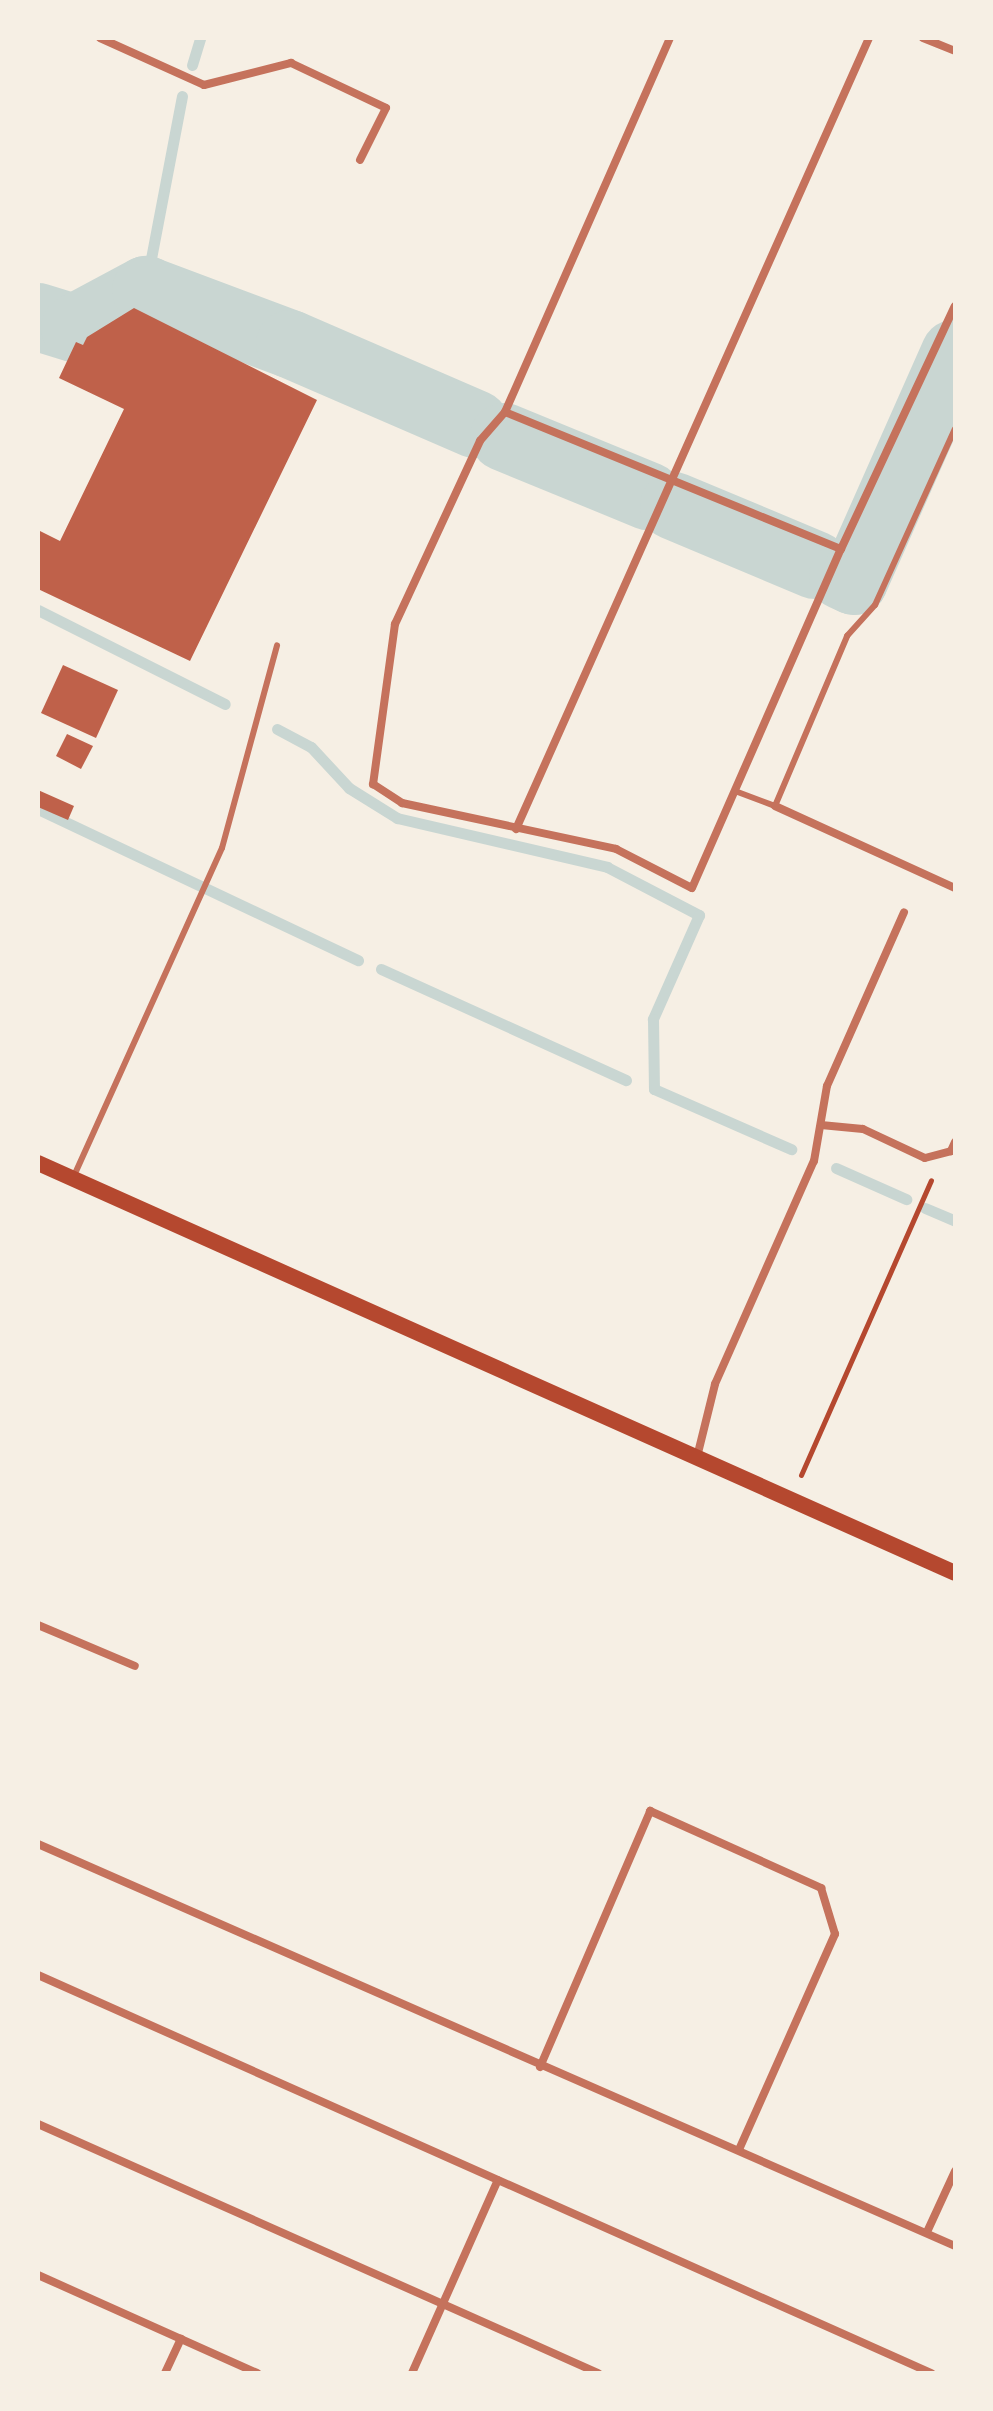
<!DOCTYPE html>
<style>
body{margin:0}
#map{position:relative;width:993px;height:2411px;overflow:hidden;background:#f6efe4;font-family:"Fira Sans",sans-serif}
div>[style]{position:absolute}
.stream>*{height:11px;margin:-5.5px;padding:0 5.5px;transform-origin:5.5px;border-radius:5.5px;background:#c9d6d2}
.river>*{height:68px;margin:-34px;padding:0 34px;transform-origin:34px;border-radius:34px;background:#c9d6d2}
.building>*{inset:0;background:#bf614a}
.path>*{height:5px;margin:-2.5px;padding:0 2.5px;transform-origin:2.5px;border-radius:2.5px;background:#b5482f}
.service>*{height:6px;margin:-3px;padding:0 3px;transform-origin:3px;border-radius:3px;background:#c5725c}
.minor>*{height:8px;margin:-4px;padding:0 4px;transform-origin:4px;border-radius:4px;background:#c5725c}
.secondary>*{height:16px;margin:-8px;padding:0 8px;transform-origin:8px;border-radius:8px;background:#b5482f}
span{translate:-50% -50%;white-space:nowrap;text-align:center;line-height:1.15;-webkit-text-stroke:7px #f6efe4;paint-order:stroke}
.frame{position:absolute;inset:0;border:40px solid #f6efe4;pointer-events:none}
</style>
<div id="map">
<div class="stream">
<i style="left:192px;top:65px;width:28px;rotate:-73deg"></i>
<i style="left:158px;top:294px;width:27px;rotate:-110deg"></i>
<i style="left:149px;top:269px;width:176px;rotate:-79.2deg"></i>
<i style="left:38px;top:610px;width:209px;rotate:26.7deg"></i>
<i style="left:277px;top:729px;width:38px;rotate:28deg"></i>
<i style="left:311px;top:747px;width:56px;rotate:47.2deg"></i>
<i style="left:349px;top:788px;width:57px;rotate:32deg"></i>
<i style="left:397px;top:818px;width:216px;rotate:13.1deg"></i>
<i style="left:607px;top:867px;width:104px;rotate:27.6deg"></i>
<i style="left:699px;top:915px;width:114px;rotate:113.9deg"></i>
<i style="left:653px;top:1019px;width:70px;rotate:89.2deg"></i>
<i style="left:654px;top:1089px;width:150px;rotate:23.7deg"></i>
<i style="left:38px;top:809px;width:354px;rotate:25.3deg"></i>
<i style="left:381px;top:969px;width:269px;rotate:24.4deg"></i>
<i style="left:836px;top:1168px;width:77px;rotate:23.9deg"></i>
<i style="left:925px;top:1208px;width:33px;rotate:23deg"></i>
</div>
<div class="river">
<i style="left:38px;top:317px;width:39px;rotate:17deg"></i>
<i style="left:75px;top:328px;width:81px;rotate:-28.2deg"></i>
<i style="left:146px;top:290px;width:154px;rotate:20.6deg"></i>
<i style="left:290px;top:344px;width:202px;rotate:23.4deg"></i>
<i style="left:504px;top:437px;width:156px;rotate:22.3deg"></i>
<i style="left:674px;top:506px;width:153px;rotate:22.7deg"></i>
<i style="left:843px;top:576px;width:12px;rotate:24deg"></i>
<i style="left:854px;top:581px;width:249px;rotate:-66.1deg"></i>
</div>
<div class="building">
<i style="clip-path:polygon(134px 308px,317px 400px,190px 661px,38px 589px,38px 530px,60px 541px,124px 409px,59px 378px,76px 342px,83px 345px,87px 337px)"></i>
<i style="clip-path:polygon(63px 665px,118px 690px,96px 738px,41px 713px)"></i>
<i style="clip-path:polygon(67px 734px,93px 746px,81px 769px,56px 756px)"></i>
<i style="clip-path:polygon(38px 790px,74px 806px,68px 820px,38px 807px)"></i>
</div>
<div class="path">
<i style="left:801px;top:1475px;width:322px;rotate:-66.2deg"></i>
</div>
<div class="service">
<i style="left:735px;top:791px;width:43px;rotate:20.6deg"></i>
<i style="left:775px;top:806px;width:185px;rotate:-67deg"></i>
<i style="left:847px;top:636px;width:42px;rotate:-47.9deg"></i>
<i style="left:875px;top:605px;width:193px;rotate:-65.6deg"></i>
<i style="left:73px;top:1178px;width:362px;rotate:-65.7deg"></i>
<i style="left:222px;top:848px;width:210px;rotate:-74.8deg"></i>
</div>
<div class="minor">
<i style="left:100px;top:38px;width:114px;rotate:24.3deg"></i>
<i style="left:204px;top:85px;width:90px;rotate:-14.2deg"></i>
<i style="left:291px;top:63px;width:105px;rotate:25.3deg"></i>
<i style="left:386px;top:108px;width:58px;rotate:116.6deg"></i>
<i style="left:670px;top:38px;width:409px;rotate:113.8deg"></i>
<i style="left:505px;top:412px;width:38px;rotate:131deg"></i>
<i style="left:480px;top:441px;width:202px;rotate:114.9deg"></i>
<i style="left:395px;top:624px;width:162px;rotate:97.8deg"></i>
<i style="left:373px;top:784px;width:35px;rotate:33deg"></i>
<i style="left:402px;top:803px;width:219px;rotate:12.1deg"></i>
<i style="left:616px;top:849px;width:85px;rotate:27.2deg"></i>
<i style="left:692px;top:888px;width:370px;rotate:-66.3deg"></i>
<i style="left:841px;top:549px;width:268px;rotate:-64.9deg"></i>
<i style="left:923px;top:38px;width:35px;rotate:22deg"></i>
<i style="left:505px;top:412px;width:363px;rotate:22.2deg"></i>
<i style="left:775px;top:806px;width:198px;rotate:24.5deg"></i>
<i style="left:516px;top:829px;width:866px;rotate:-65.95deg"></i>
<i style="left:821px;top:1125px;width:42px;rotate:5.4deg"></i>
<i style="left:863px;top:1129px;width:68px;rotate:25.1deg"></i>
<i style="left:925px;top:1158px;width:27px;rotate:-15deg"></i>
<i style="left:951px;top:1151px;width:10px;rotate:-66deg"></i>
<i style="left:697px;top:1457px;width:75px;rotate:-76.1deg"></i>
<i style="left:715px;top:1384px;width:244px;rotate:-66.1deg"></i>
<i style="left:814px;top:1161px;width:76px;rotate:-80.2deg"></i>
<i style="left:827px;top:1086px;width:190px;rotate:-66.1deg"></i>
<i style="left:38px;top:1625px;width:105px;rotate:22.9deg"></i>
<i style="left:38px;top:1844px;width:1001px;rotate:23.67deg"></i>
<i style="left:38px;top:1975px;width:978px;rotate:24.02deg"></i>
<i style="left:540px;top:2067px;width:279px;rotate:-66.7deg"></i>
<i style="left:650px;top:1811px;width:188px;rotate:24.2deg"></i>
<i style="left:821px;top:1888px;width:48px;rotate:73.1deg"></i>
<i style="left:835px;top:1934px;width:236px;rotate:114deg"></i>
<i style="left:38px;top:2124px;width:613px;rotate:23.97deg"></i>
<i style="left:927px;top:2232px;width:67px;rotate:-65.3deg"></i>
<i style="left:38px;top:2275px;width:240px;rotate:24.1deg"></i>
<i style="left:165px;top:2373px;width:38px;rotate:-65deg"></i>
<i style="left:412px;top:2373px;width:211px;rotate:-66deg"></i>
</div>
<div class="secondary">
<i style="left:38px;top:1163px;width:1004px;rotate:24.09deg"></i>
</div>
<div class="frame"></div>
</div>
